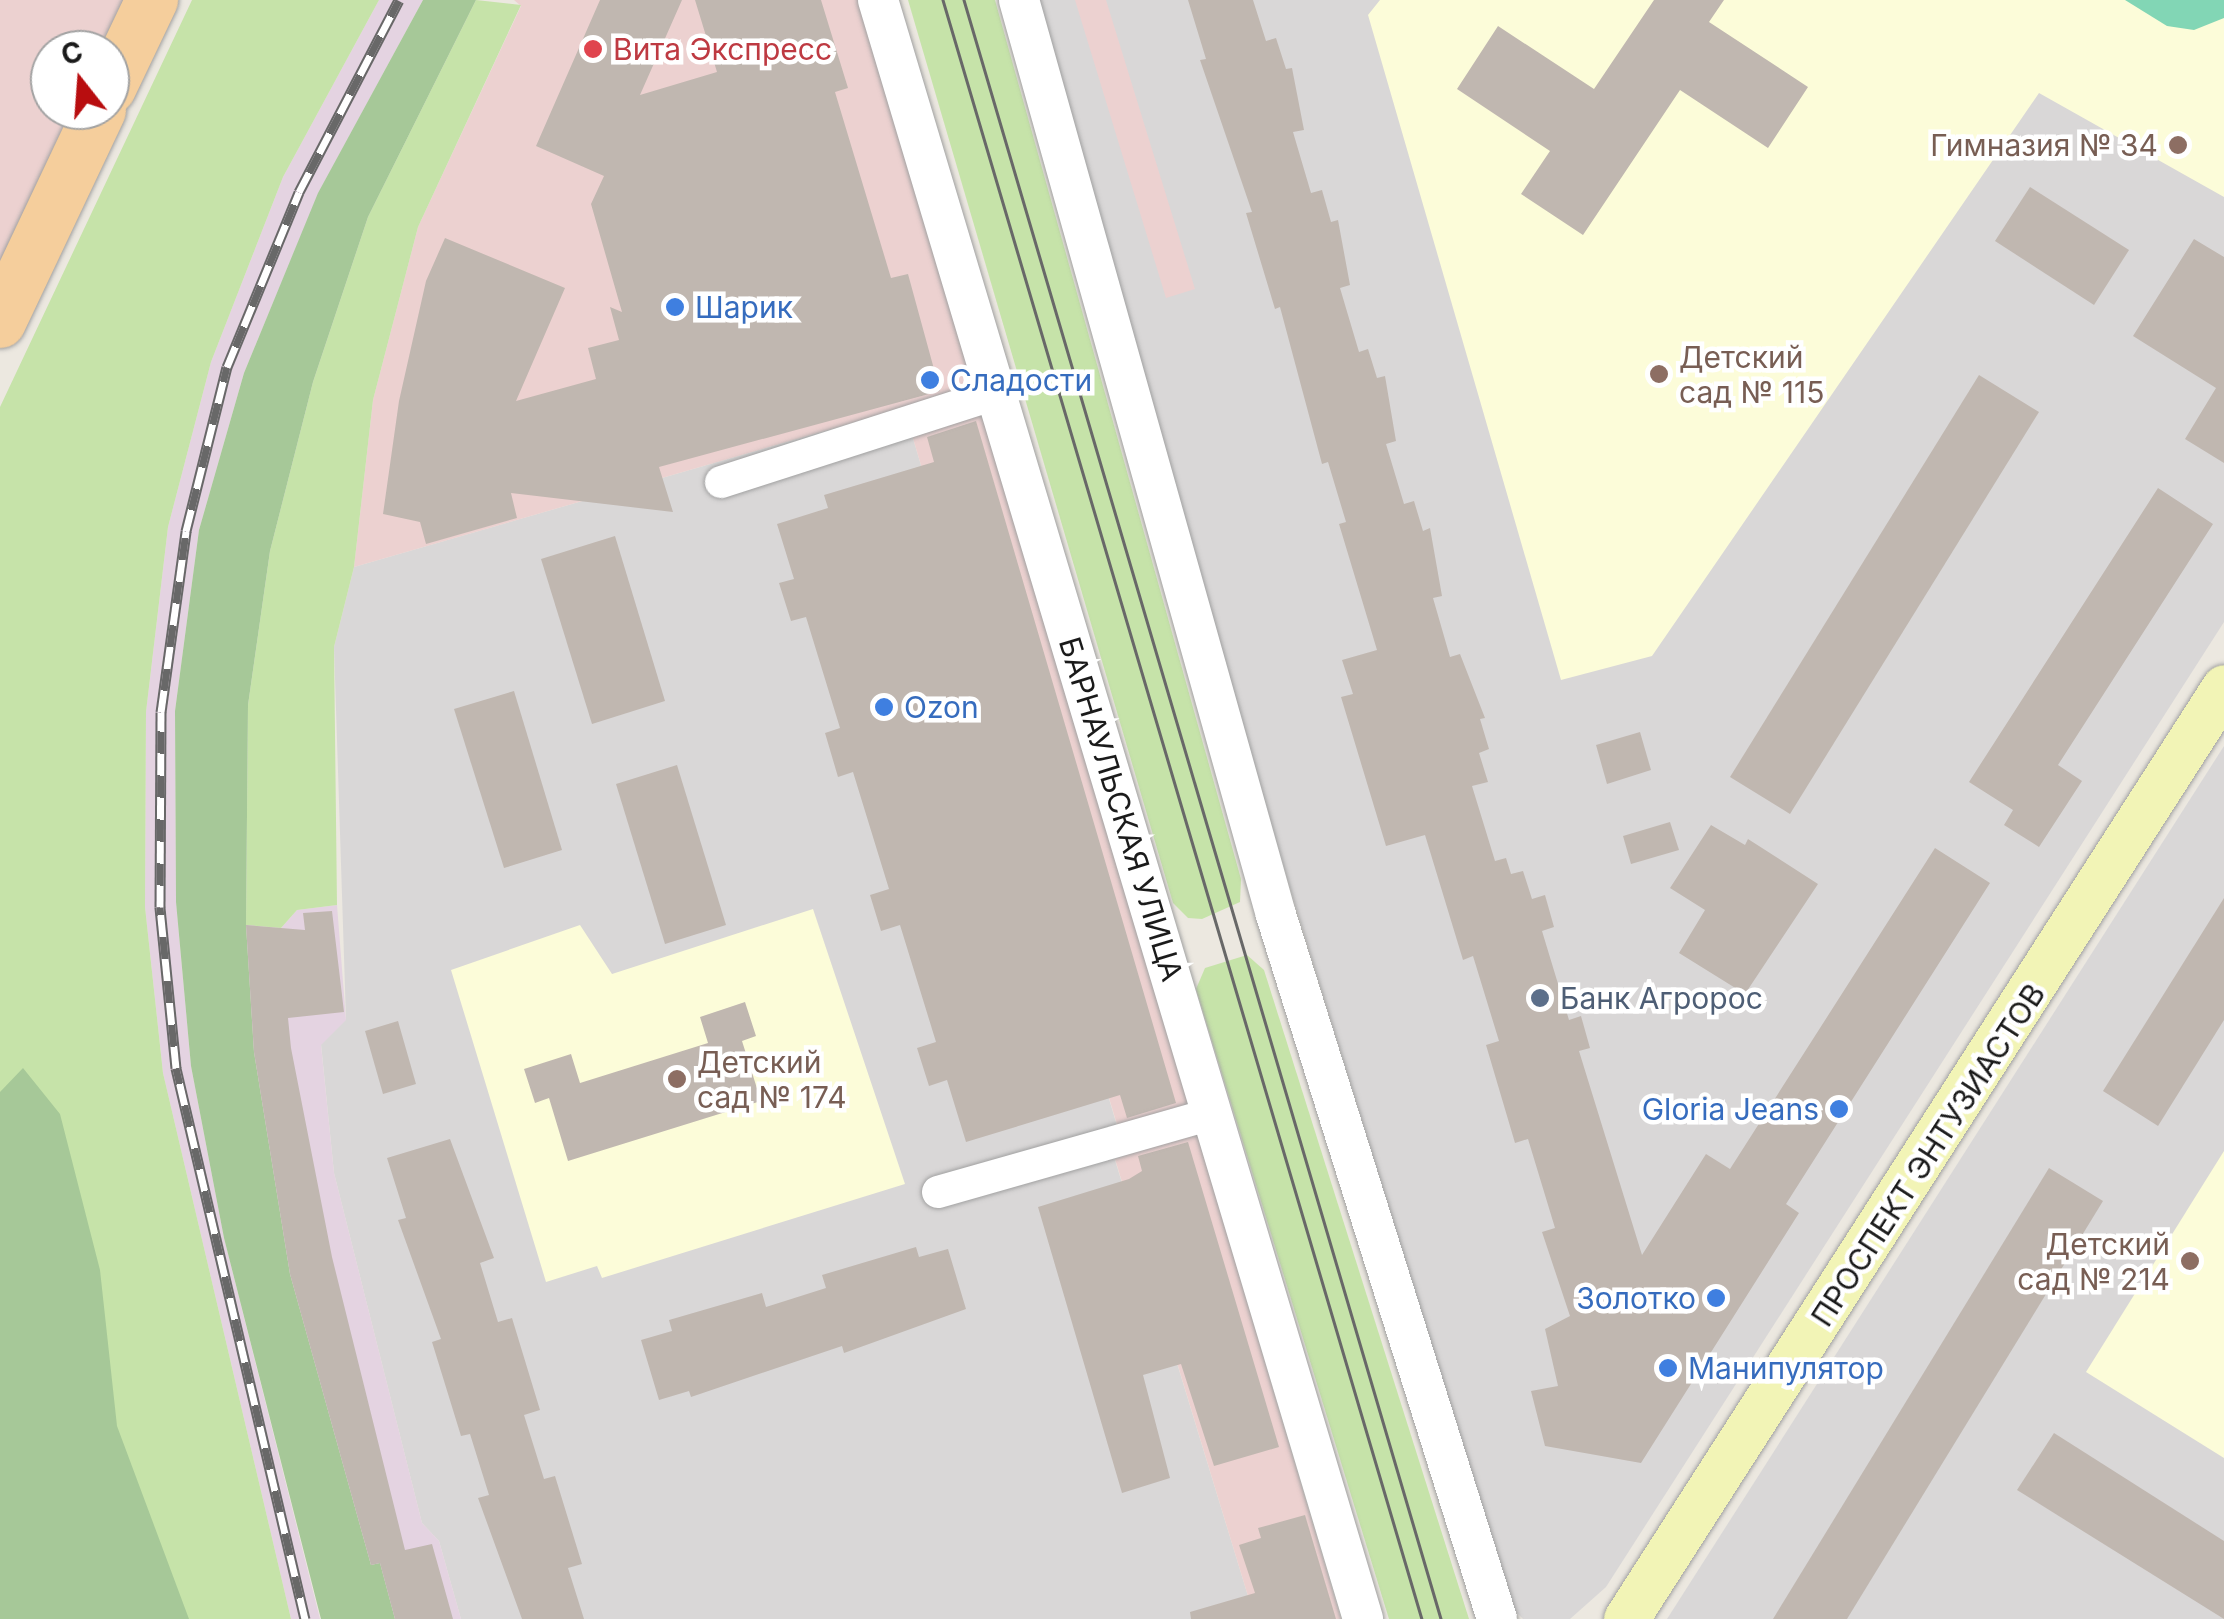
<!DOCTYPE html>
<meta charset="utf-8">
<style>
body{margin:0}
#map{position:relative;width:2224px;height:1619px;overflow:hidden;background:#ece8e0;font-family:Inter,sans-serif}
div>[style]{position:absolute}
.residential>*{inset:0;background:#d9d7d7}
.commercial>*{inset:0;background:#ecd1d0}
.industrial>*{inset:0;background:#e4d3e1}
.education>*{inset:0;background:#fcfcd9}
.grass>*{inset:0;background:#c6e3a9}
.forest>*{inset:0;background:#a6c898}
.pitch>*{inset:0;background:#82d6b5}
.building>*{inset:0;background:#c0b7b0}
.roads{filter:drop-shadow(0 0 2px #a1a1a1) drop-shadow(0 0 2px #a1a1a1)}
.minor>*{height:32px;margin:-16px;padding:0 16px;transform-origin:16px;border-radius:16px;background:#fff}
.tertiary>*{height:40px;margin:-20px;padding:0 20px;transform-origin:20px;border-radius:20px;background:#fff}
.secondary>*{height:45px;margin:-22.5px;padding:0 22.5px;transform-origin:22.5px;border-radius:22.5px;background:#f2f4b6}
.primary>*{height:52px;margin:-26px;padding:0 26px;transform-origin:26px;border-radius:26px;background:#f5ce9c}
.tram>*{height:2.5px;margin:-1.25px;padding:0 1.25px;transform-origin:1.25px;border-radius:1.25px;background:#686868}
.rail>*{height:11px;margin-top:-5.5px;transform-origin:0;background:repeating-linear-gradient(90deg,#fff 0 22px,#686868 0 44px);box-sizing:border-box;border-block:2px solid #686868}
.dots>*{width:28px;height:28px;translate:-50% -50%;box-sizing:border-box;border:5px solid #fff;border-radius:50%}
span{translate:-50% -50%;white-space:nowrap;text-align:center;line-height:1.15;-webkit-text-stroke:9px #fff;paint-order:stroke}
.health-label{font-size:30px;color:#be3a42}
.left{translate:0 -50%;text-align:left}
.education-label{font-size:30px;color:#785e54}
.right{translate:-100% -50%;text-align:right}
.shop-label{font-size:30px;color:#366cbe}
.street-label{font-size:30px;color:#1a1a1a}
.service-label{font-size:30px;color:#4e5e75}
.north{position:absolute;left:30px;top:30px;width:100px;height:100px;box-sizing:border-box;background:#fff;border:2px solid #a3a3a3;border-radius:50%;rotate:343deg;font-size:28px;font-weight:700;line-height:40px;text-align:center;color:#1a1a1a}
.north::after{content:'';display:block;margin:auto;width:35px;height:45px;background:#b80d0f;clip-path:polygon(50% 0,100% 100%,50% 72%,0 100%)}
</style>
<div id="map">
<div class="residential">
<i style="clip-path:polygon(1036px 0,2224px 0,2224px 622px,1606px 1587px,1570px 1619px,1523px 1619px,1513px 1609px,1287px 878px)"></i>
<i style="clip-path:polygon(904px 408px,1126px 1156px,1115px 1160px,1255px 1619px,461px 1619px,439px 1541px,422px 1523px,334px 1173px,321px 1044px,346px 1019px,334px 647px,354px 567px)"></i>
<i style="clip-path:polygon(2224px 746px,2224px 1619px,1667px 1619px)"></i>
</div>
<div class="commercial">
<i style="clip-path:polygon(0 0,126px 0,104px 50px,50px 50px,50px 110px,75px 110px,0 267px)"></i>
<i style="clip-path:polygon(514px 0,862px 0,1341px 1619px,1255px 1619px,1115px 1159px,1126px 1155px,904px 408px,354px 567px,373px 400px,418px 227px,521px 6px)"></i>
<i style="clip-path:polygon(1075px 0,1106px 0,1195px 289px,1166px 298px)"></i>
</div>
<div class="industrial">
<i style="clip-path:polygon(379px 0,423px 0,319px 192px,244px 373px,199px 530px,175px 711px,176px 902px,191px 1066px,224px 1238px,320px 1619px,291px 1619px,163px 1073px,145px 907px,146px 712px,168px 527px,211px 362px,283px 177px)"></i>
<i style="clip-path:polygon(337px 905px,346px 1020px,321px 1045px,334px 1173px,422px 1523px,439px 1541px,461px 1619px,395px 1619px,380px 1564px,371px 1565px,290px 1274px,254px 1052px,246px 925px,281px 928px,297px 910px)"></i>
</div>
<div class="education">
<i style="clip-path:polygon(1380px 0,2224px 0,2224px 197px,2039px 93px,1652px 656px,1561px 680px,1368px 15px)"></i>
<i style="clip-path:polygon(813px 909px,905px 1184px,602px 1278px,597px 1266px,546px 1282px,451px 970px,580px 925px,612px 974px)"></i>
<i style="clip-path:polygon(2224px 1151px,2224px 1458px,2086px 1372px)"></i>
</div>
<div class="grass">
<i style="clip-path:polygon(192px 0,379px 0,283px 177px,211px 362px,168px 527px,146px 712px,145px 907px,163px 1073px,291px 1619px,0 1619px,0 407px)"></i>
<i style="clip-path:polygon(476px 0,521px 5px,418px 227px,373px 400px,354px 567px,334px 647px,337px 905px,297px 910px,281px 928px,246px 925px,248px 705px,270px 551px,313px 382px,368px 217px)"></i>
<i style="clip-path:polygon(908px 0,995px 0,1241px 879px,1240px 902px,1202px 919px,1188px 918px,1173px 903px)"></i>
<i style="clip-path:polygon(1247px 955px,1264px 970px,1469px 1619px,1389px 1619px,1196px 989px,1205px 968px)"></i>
</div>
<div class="forest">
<i style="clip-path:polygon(423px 0,476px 0,368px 217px,313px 382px,270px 551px,248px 705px,246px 925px,254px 1052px,290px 1274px,371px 1565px,380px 1563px,395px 1619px,321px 1619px,224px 1238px,191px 1066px,176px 902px,175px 711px,199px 530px,244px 373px,318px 193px)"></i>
<i style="clip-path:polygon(23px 1068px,60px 1114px,100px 1270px,117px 1426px,189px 1619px,0 1619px,0 1092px)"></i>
</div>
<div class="pitch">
<i style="clip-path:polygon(2125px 0,2224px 0,2224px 18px,2194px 30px,2167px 26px)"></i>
</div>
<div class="building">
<i style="clip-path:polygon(600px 0,682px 0,640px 95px,717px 72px,695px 0,821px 0,848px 88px,835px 92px,891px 278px,908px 274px,940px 391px,659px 467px,673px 512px,511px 493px,517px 518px,426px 544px,420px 522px,383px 514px,399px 401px,426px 281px,445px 238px,565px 288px,516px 401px,596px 379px,588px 348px,619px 340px,610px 307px,622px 312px,591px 204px,604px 176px,536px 146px)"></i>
<i style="clip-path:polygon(1188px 0,1253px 0,1266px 41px,1276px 38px,1286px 69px,1292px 68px,1304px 130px,1293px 132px,1311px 193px,1322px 190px,1331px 222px,1338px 220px,1350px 285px,1340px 288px,1359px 352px,1368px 349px,1377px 378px,1385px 376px,1396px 441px,1386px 444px,1404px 504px,1414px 501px,1423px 531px,1430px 528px,1442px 596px,1433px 598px,1450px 657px,1460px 654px,1485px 718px,1480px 719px,1489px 749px,1479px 753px,1488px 782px,1472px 786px,1495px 861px,1506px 858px,1511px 874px,1523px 871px,1532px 899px,1545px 895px,1554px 927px,1542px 931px,1569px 1020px,1581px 1016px,1590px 1048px,1579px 1051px,1642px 1255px,1706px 1154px,1730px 1169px,1935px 848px,1990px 883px,1786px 1204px,1799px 1213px,1641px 1463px,1545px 1446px,1531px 1391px,1558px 1386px,1545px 1329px,1570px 1316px,1542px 1232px,1555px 1228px,1528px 1139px,1515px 1143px,1486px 1045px,1499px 1041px,1473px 956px,1463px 960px,1425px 835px,1386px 846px,1341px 697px,1353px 694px,1342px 660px,1377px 650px,1339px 524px,1346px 522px,1328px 462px,1322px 464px,1280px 307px,1275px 309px,1246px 213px,1252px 212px,1200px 60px,1206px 59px)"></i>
<i style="clip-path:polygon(1654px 0,1724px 0,1709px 22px,1808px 87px,1768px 148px,1680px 90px,1583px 235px,1521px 194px,1550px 151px,1457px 89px,1498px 26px,1594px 89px)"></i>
<i style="clip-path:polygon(2030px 187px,2129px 250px,2094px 305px,1995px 241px)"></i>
<i style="clip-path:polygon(2194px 239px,2224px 257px,2224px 463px,2185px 439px,2216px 388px,2133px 336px)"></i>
<i style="clip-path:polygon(1979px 375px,2039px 412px,1790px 814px,1730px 777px)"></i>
<i style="clip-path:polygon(976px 421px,1176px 1103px,1127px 1118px,1120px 1095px,966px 1142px,947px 1080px,929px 1086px,917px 1048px,936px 1042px,900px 925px,881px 931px,870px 895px,889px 889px,853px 772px,838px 777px,825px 733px,840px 728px,806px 617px,791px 621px,779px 583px,794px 579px,777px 524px,828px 508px,824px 495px,934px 462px,927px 437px)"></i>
<i style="clip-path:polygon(2158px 488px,2213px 524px,2058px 765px,2082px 781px,2039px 847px,2004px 825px,2013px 810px,1969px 782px)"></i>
<i style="clip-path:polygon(615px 536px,665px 701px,592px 724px,541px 559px)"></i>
<i style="clip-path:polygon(514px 691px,562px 850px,504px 868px,454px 709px)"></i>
<i style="clip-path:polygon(1640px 732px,1651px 770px,1607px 784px,1596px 745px)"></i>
<i style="clip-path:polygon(677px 765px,726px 925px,665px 944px,616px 784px)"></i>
<i style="clip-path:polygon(1670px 822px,1679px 850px,1631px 864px,1623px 836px)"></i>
<i style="clip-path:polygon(1711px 825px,1745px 845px,1748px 839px,1818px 884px,1745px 994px,1679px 953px,1705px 910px,1670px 888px)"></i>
<i style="clip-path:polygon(2224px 898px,2224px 1020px,2158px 1126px,2103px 1091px)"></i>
<i style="clip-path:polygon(332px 911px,344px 1012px,288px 1018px,291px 1048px,332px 1257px,405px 1550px,432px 1544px,453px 1619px,395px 1619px,380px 1563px,371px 1565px,290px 1274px,254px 1052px,246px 925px,305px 930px,303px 913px)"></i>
<i style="clip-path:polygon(745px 1002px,756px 1036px,742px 1041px,761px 1101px,568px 1161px,549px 1098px,535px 1103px,524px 1069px,571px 1054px,580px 1083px,708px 1043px,700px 1017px)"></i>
<i style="clip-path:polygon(398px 1021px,416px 1084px,383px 1094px,365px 1031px)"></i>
<i style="clip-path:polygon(450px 1139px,494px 1258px,480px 1263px,498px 1322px,512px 1318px,540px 1410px,524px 1415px,544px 1479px,555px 1476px,582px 1564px,568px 1568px,584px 1619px,522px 1619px,478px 1498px,489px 1495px,470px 1434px,461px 1436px,432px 1342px,441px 1339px,398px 1220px,406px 1218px,387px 1158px)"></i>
<i style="clip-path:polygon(1188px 1142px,1279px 1447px,1214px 1466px,1181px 1364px,1143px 1375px,1170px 1478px,1122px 1493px,1038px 1207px,1129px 1179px,1142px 1171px,1138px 1156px)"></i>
<i style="clip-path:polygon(2049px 1168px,2103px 1201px,1847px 1619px,1773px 1619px)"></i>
<i style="clip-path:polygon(916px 1247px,919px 1257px,948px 1249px,966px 1309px,844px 1353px,842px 1346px,691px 1397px,689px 1391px,659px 1400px,641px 1340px,672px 1331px,669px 1320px,762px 1293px,766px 1307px,826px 1288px,822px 1275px)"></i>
<i style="clip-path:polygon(2054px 1433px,2224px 1541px,2224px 1619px,2017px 1490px)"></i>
<i style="clip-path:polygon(1305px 1515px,1336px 1619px,1191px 1619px,1190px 1612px,1255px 1593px,1239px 1545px,1261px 1538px,1258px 1528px)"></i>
</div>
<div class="roads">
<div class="minor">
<i style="left:721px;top:482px;width:288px;rotate:-17.8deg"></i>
<i style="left:938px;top:1192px;width:285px;rotate:-15.9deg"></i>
</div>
<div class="tertiary">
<i style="left:878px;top:0;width:1690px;rotate:73.32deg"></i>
<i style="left:1019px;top:0;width:950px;rotate:74.31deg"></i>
<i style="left:1276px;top:915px;width:738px;rotate:72.57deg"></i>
</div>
<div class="secondary">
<i style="left:1626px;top:1619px;width:1107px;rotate:-57.31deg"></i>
</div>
<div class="primary">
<i style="left:110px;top:88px;width:98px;rotate:-64.5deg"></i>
<i style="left:0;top:322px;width:234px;rotate:-64.7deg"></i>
</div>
</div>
<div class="tram">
<i style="left:943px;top:0;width:1688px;rotate:73.52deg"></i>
<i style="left:964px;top:0;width:1688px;rotate:73.58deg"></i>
</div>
<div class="rail">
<i style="left:305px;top:1619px;width:566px;rotate:-103.18deg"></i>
<i style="left:176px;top:1068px;width:162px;rotate:-95.7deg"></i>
<i style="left:160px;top:907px;width:195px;rotate:-89.7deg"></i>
<i style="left:161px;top:712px;width:183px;rotate:-82.1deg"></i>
<i style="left:186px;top:531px;width:169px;rotate:-76deg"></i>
<i style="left:227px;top:367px;width:189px;rotate:-67.6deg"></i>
<i style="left:299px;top:192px;width:216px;rotate:-62.5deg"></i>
</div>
<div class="dots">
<i style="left:593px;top:49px;background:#e0444e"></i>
<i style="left:2178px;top:145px;background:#8d6e63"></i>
<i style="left:675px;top:307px;background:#3f7fe0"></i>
<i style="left:1659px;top:374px;background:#8d6e63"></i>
<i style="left:930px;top:380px;background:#3f7fe0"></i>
<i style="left:884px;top:707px;background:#3f7fe0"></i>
<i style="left:1540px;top:998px;background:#5c6f8a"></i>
<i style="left:677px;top:1079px;background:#8d6e63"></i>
<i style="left:1839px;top:1109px;background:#3f7fe0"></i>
<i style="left:2190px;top:1261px;background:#8d6e63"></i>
<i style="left:1716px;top:1298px;background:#3f7fe0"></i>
<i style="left:1668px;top:1368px;background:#3f7fe0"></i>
</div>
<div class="health-label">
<span class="left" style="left:613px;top:49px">Вита Экспресс</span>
</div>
<div class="education-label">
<span class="right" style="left:2158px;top:145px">Гимназия № 34</span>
<span class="left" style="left:1679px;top:374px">Детский<br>сад № 115</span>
<span class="left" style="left:697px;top:1079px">Детский<br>сад № 174</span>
<span class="right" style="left:2170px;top:1261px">Детский<br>сад № 214</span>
</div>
<div class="shop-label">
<span class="left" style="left:695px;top:307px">Шарик</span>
<span class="left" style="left:950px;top:380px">Сладости</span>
<span class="left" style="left:904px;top:707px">Ozon</span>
<span class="right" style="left:1819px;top:1109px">Gloria Jeans</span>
<span class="right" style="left:1696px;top:1298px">Золотко</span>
<span class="left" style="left:1688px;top:1368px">Манипулятор</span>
</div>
<div class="street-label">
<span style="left:1121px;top:809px;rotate:73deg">БАРНАУЛЬСКАЯ УЛИЦА</span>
<span style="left:1928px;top:1155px;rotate:-57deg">ПРОСПЕКТ ЭНТУЗИАСТОВ</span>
</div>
<div class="service-label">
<span class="left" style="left:1560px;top:998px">Банк Агророс</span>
</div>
<div class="north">С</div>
</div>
